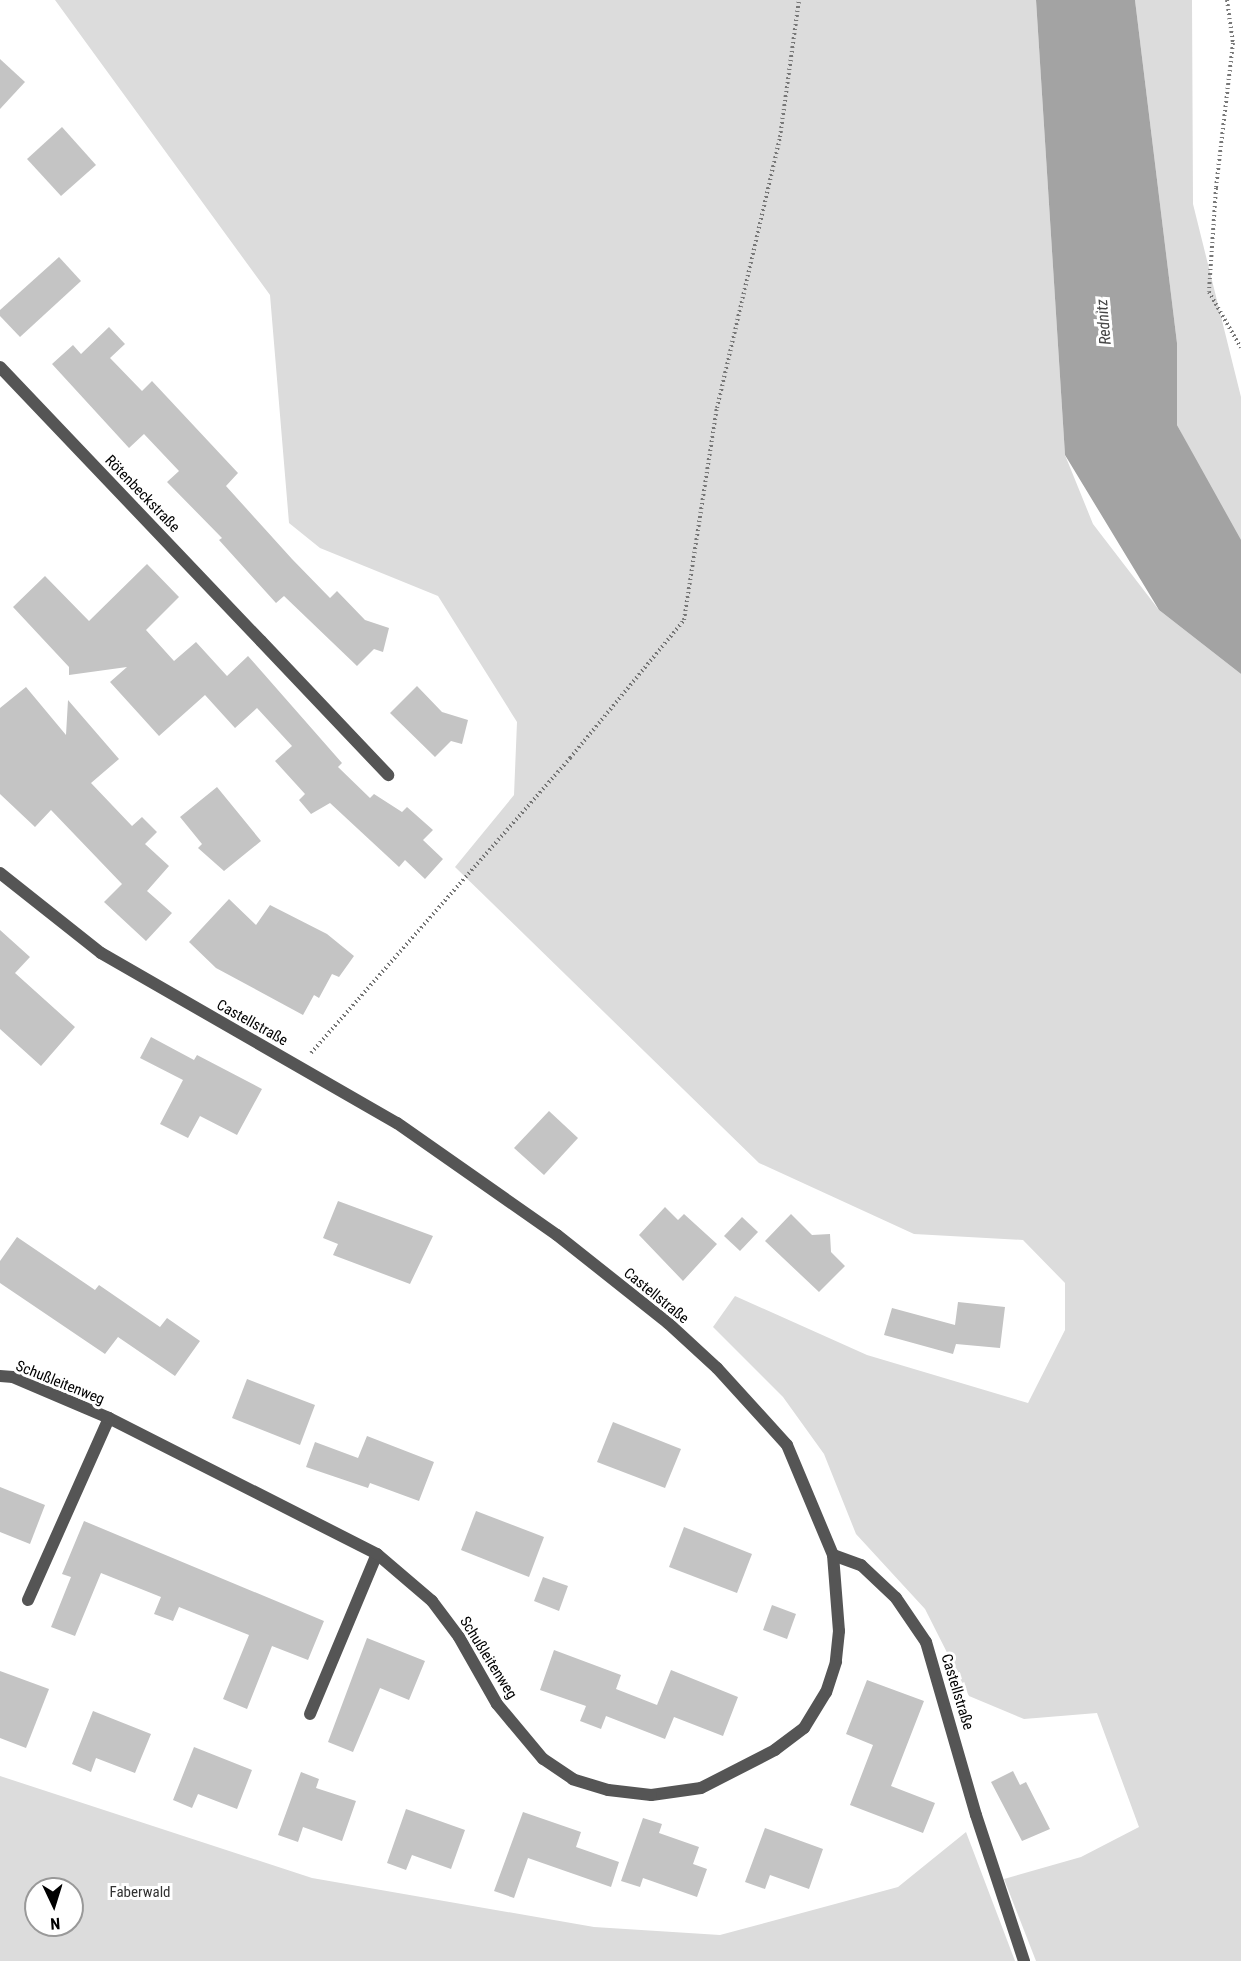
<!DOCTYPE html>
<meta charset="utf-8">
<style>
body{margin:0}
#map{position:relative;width:1241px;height:1961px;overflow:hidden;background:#fff;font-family:"Roboto Condensed",sans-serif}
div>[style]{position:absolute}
.green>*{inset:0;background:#dcdcdc}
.water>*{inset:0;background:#a3a3a3}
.building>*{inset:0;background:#c4c4c4}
.path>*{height:4px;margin-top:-2px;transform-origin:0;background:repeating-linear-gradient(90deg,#777 0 1.5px,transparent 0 4.5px)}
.service>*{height:12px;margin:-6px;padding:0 6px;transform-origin:6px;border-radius:6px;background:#555}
.minor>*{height:12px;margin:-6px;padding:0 6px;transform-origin:6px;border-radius:6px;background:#555}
span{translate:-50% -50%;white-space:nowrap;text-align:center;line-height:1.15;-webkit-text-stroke:6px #fff;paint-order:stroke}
.street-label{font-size:15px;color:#000}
.park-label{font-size:15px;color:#333}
.water-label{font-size:16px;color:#444;font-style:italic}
.north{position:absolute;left:24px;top:1877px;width:60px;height:60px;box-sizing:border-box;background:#fff;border:2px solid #999;border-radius:50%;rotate:176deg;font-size:16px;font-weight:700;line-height:24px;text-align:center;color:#000}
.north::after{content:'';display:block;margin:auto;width:21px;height:27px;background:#000;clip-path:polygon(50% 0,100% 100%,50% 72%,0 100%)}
</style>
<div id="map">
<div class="green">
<i style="clip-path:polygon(55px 0,1036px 0,1065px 455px,1093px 524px,1159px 610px,1241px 674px,1241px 1961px,1036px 1961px,1004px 1879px,1081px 1857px,1139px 1827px,1097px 1713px,1024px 1719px,969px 1696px,925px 1609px,856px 1534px,824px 1454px,783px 1397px,713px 1327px,735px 1296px,867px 1355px,1028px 1403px,1065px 1330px,1065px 1283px,1023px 1240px,914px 1234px,759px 1163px,455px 867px,514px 795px,517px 722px,438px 596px,320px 548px,289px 523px,270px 295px)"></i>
<i style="clip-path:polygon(1135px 0,1192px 0,1193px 204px,1241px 397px,1241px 546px,1177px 425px,1177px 343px)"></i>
<i style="clip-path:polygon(evenodd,0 1776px,312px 1878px,594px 1927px,720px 1935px,898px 1887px,966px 1832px,1015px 1961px,0 1961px,0 1776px,36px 1889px,72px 1889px,72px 1925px,36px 1925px,36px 1889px)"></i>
</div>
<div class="water">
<i style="clip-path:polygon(1036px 0,1135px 0,1177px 343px,1177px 425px,1241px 540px,1241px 674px,1159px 610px,1065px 455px)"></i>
</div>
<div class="building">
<i style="clip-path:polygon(0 59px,25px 82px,0 109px)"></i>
<i style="clip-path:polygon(62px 127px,96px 165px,61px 196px,27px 159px)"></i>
<i style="clip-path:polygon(59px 257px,81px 281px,20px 337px,0 316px,0 310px)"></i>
<i style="clip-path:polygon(109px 327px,125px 344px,110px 358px,142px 391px,152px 381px,238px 473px,226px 486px,292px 559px,330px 598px,337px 591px,365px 620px,389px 628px,383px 652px,374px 649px,357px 666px,284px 596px,276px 603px,219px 540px,222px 538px,167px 482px,179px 471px,144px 434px,129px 448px,52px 364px,73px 345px,81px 354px)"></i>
<i style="clip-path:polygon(147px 564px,179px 597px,146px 630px,174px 661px,196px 642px,227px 676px,248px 656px,342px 763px,338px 767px,370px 798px,374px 794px,402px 812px,407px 807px,433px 830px,423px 840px,443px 859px,425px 879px,405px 860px,399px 867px,330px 803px,311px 814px,299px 800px,305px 794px,275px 761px,292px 746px,257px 708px,235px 728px,205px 695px,159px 736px,110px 682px,127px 667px,69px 675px,69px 667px,13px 607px,45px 576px,89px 621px)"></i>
<i style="clip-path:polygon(417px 686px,442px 712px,468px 720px,462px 744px,451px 741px,435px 757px,390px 713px)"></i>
<i style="clip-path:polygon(26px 687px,66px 735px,68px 700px,119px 759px,91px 783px,132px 826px,142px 817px,157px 832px,145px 844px,169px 866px,147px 891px,172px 913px,146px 941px,104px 902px,122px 884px,51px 810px,35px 827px,0 794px,0 708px)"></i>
<i style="clip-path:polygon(217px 787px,261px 841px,224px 871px,198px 848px,202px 844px,180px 817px)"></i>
<i style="clip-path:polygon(229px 899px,256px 925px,270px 905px,327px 934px,354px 956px,339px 977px,332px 974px,319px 998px,314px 995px,303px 1015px,216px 968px,189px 942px)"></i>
<i style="clip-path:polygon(0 930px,30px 957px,15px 973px,75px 1027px,41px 1066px,0 1029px)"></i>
<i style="clip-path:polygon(151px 1037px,194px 1060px,197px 1055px,262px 1089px,237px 1135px,200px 1116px,188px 1138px,160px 1124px,183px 1080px,140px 1058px)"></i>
<i style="clip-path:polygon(549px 1111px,578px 1138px,544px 1175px,514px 1148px)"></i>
<i style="clip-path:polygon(338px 1201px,433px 1236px,410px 1284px,333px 1255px,338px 1244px,323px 1238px)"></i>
<i style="clip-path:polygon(665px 1207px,678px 1220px,684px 1214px,717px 1244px,683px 1281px,639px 1235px)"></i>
<i style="clip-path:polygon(791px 1214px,812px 1235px,830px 1234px,831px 1252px,845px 1266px,819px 1292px,765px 1241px)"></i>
<i style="clip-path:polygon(742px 1217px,758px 1232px,740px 1251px,724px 1236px)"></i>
<i style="clip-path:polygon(17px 1237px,95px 1290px,99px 1285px,160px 1327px,167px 1318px,200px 1341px,175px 1376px,118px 1337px,105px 1354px,0 1283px,0 1261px)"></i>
<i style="clip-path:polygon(958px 1302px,1005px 1307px,1000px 1348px,956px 1344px,953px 1354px,884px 1335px,892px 1308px,955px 1325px)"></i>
<i style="clip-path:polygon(247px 1379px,315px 1405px,300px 1445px,232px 1418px)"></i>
<i style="clip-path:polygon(613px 1422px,681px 1449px,665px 1488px,597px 1462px)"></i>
<i style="clip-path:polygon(367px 1436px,434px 1462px,419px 1501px,370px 1483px,368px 1488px,306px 1467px,315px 1442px,358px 1458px)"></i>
<i style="clip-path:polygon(0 1487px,45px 1505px,30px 1544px,0 1532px)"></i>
<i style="clip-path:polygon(476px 1511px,544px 1537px,529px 1577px,461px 1550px)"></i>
<i style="clip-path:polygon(84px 1521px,324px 1621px,308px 1660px,272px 1646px,247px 1709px,223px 1699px,249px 1635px,179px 1607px,173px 1621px,154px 1614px,161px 1597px,101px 1573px,75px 1636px,51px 1627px,71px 1577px,62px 1574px)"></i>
<i style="clip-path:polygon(684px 1527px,752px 1554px,737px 1593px,669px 1567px)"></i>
<i style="clip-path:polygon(543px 1577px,568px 1586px,559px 1611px,534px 1601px)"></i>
<i style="clip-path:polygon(772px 1605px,796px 1614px,787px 1639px,763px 1630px)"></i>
<i style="clip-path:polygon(367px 1638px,425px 1661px,409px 1700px,380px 1688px,353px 1752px,328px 1742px)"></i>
<i style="clip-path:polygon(554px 1650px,621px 1675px,616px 1689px,657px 1705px,671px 1670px,738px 1697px,723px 1736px,674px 1717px,665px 1739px,606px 1716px,601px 1729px,580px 1721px,586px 1706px,540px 1690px)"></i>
<i style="clip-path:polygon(0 1671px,49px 1689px,26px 1748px,0 1738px)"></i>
<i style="clip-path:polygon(867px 1680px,924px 1701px,891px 1786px,935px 1803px,923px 1833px,850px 1805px,873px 1745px,846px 1734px)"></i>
<i style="clip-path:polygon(93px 1711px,151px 1734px,135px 1773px,96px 1758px,91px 1772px,72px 1764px)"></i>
<i style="clip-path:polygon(194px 1747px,252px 1770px,237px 1809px,198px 1794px,192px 1808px,173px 1800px)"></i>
<i style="clip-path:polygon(1013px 1771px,1020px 1785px,1026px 1782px,1050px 1829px,1022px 1841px,991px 1782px)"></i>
<i style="clip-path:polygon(301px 1772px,319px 1779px,316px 1788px,356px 1801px,342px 1841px,303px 1827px,298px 1842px,278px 1835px)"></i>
<i style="clip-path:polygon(406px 1809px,465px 1830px,451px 1869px,412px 1855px,406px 1870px,387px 1863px)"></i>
<i style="clip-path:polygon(523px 1812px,581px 1832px,576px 1847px,619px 1862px,611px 1887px,528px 1858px,514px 1898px,494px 1891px)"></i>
<i style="clip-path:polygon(643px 1818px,662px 1824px,659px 1833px,699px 1847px,693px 1864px,707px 1869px,697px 1897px,643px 1878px,640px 1887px,621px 1881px)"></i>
<i style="clip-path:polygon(765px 1828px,823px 1849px,809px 1889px,770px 1875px,765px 1889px,745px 1882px)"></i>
</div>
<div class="path">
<i style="left:1227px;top:0;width:43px;rotate:82.1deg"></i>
<i style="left:1233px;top:43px;width:146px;rotate:96.7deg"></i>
<i style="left:1216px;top:188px;width:104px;rotate:93.9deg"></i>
<i style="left:1209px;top:292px;width:64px;rotate:60.3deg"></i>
<i style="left:311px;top:1053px;width:393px;rotate:-48.7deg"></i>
<i style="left:570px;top:758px;width:179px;rotate:-50.4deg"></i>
<i style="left:684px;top:620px;width:215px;rotate:-81.2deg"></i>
<i style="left:717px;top:408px;width:278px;rotate:-76.9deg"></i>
<i style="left:780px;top:137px;width:138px;rotate:-82.1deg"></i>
</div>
<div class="service">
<i style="left:261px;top:641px;width:185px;rotate:46.5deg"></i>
<i style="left:833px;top:1555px;width:30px;rotate:20deg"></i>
<i style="left:861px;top:1565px;width:48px;rotate:43.3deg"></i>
<i style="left:896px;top:1598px;width:53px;rotate:55.7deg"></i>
<i style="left:926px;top:1642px;width:180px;rotate:73.9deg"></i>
<i style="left:976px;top:1815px;width:154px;rotate:71.8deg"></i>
<i style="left:28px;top:1600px;width:199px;rotate:-66deg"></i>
<i style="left:310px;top:1714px;width:173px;rotate:-67.3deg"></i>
</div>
<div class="minor">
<i style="left:0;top:367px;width:378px;rotate:46.4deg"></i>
<i style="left:0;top:873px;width:129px;rotate:38.4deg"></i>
<i style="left:101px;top:953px;width:341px;rotate:29.9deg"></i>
<i style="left:397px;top:1123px;width:195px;rotate:35deg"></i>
<i style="left:557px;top:1235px;width:142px;rotate:38.4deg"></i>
<i style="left:668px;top:1323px;width:67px;rotate:42.6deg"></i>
<i style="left:717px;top:1368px;width:104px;rotate:47.7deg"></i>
<i style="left:787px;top:1445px;width:119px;rotate:67.3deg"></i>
<i style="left:833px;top:1555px;width:76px;rotate:85.5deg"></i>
<i style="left:839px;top:1631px;width:31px;rotate:96deg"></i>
<i style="left:836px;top:1662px;width:32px;rotate:108deg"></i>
<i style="left:826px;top:1692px;width:42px;rotate:121.4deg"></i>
<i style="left:804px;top:1728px;width:36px;rotate:143deg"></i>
<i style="left:775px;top:1750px;width:83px;rotate:152.8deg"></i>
<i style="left:701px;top:1788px;width:50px;rotate:172deg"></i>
<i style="left:651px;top:1795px;width:43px;rotate:-173.4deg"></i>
<i style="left:608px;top:1790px;width:37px;rotate:-163deg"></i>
<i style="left:573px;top:1779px;width:36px;rotate:-146deg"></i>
<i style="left:543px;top:1759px;width:72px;rotate:-129.9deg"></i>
<i style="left:497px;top:1704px;width:77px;rotate:-119.6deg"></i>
<i style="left:459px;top:1637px;width:45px;rotate:-126.9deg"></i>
<i style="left:432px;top:1601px;width:72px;rotate:-139.5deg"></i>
<i style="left:377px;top:1554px;width:301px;rotate:-153.1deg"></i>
<i style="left:109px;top:1418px;width:104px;rotate:-156.9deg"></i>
<i style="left:13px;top:1377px;width:13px;rotate:-176deg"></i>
</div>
<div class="street-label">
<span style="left:142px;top:494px;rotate:46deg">Rötenbeckstraße</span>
<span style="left:252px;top:1023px;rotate:29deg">Castellstraße</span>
<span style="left:656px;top:1296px;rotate:39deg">Castellstraße</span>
<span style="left:60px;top:1383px;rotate:22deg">Schußleitenweg</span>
<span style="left:488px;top:1658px;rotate:58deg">Schußleitenweg</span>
<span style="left:957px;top:1692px;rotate:73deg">Castellstraße</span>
</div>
<div class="park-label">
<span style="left:140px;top:1893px">Faberwald</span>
</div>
<div class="water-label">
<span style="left:1104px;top:322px;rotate:-95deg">Rednitz</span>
</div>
<div class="north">N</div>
</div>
